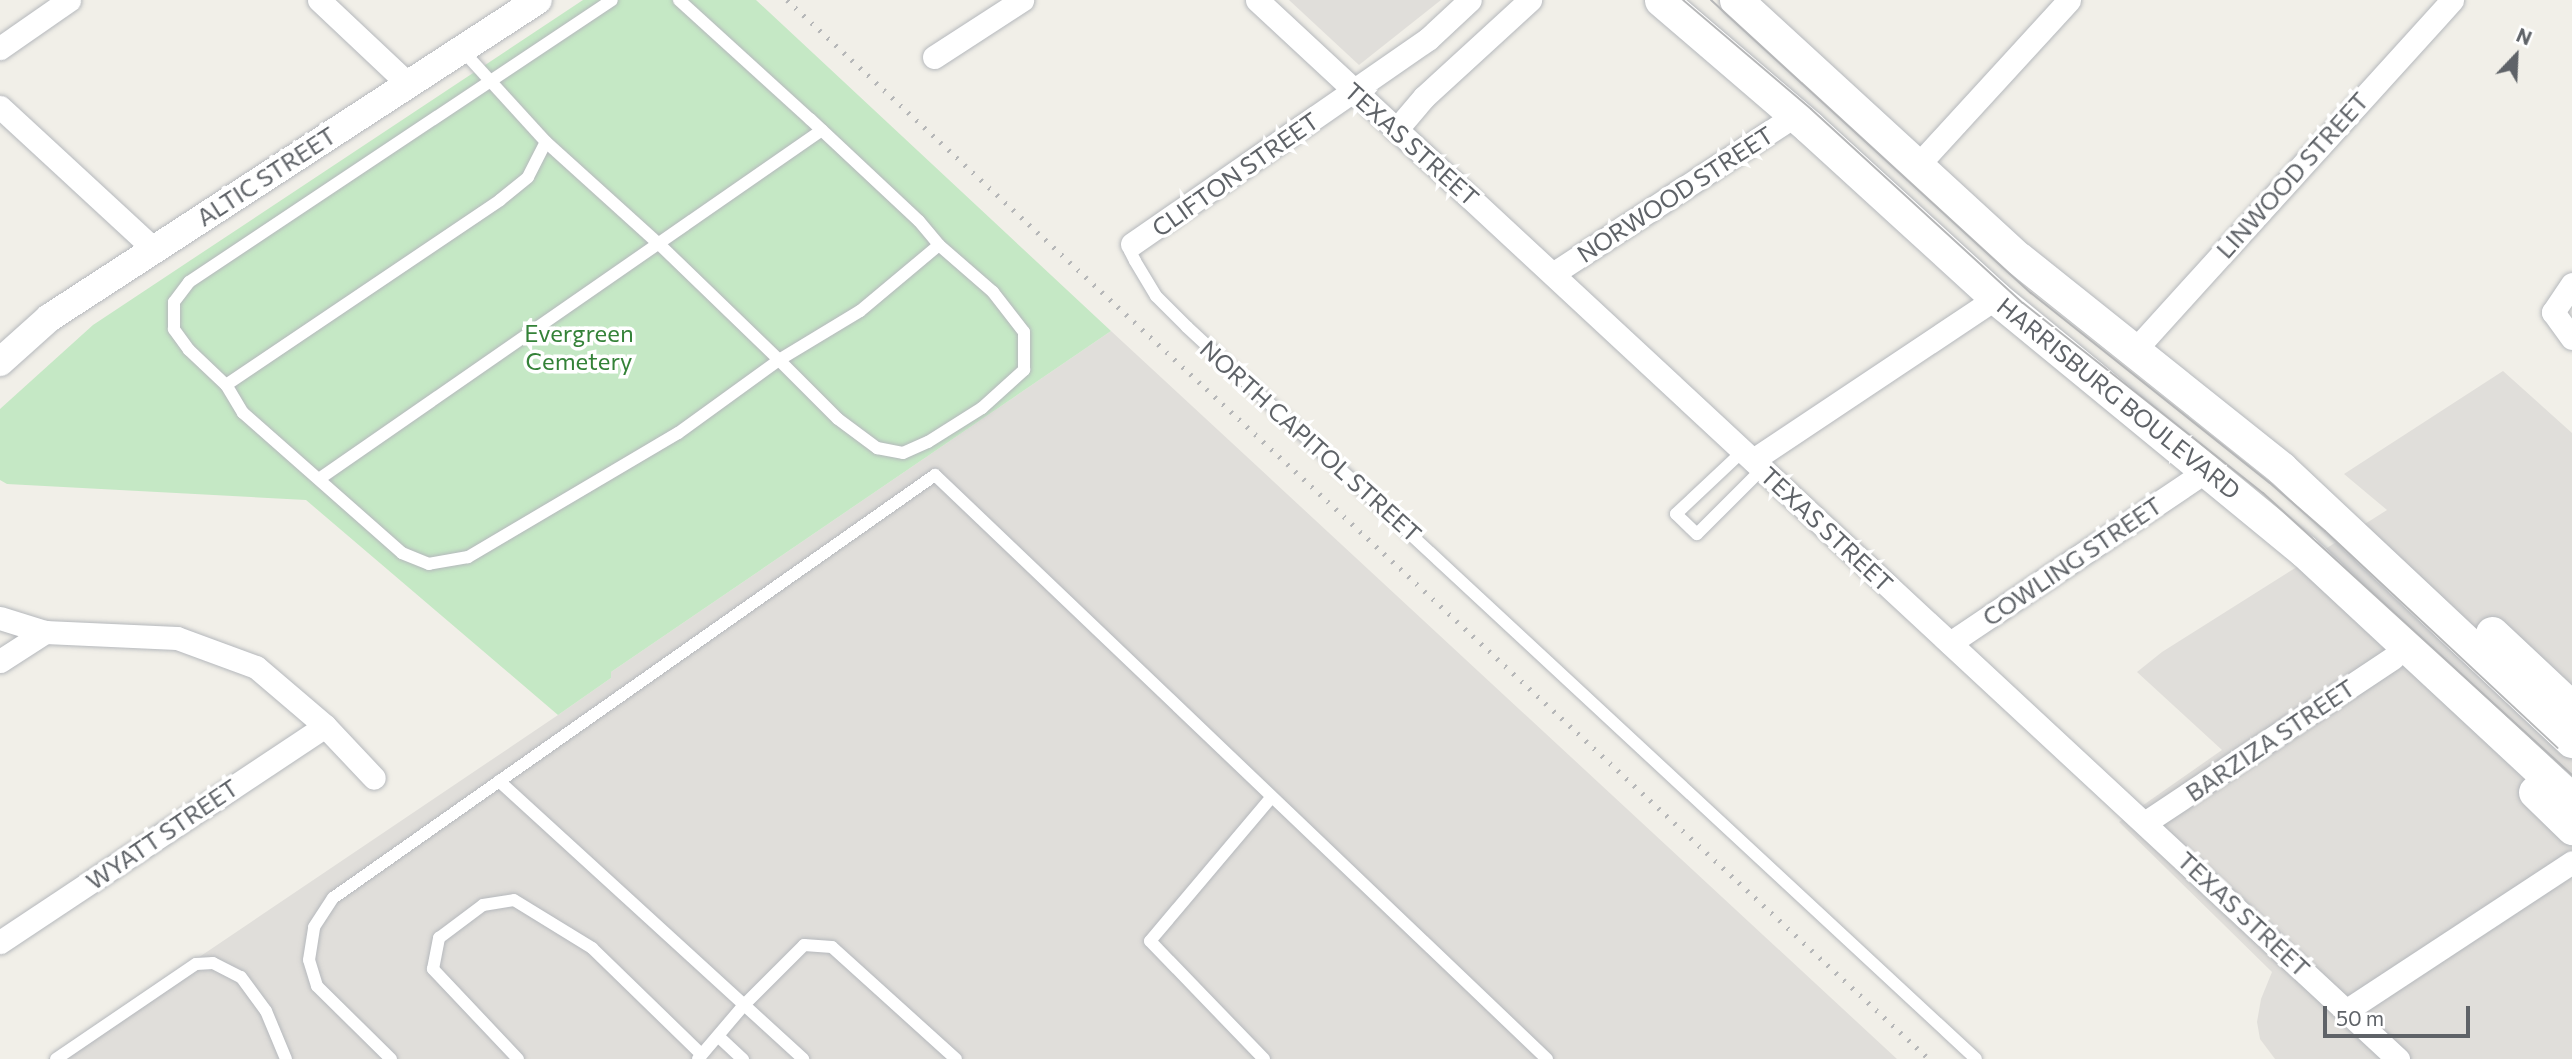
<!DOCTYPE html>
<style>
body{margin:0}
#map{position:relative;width:2572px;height:1059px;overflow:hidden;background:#f1efe8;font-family:Commissioner,sans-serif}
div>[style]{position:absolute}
.industrial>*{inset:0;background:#e0deda}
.green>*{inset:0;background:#c5e8c5}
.roads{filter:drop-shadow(0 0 2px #b5b8bc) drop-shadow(0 0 2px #b5b8bc)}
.service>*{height:12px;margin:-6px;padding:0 6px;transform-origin:6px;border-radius:6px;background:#fff}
.minor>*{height:23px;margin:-11.5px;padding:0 11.5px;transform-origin:11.5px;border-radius:11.5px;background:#fff}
.tertiary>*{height:28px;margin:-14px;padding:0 14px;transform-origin:14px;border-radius:14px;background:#fff}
.secondary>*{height:33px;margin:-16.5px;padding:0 16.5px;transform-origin:16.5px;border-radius:16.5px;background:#fff}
.tram>*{height:2px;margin:-1px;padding:0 1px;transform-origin:1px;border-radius:1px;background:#b6b7b8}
.rail>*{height:5px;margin-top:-2.5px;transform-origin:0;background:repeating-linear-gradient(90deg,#b6b7b8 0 2px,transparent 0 11px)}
span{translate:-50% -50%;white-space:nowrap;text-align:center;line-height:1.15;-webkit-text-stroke:7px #fff;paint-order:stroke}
.street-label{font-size:24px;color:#5f6368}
.park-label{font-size:24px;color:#348238}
.north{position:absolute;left:2481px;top:21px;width:70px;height:70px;-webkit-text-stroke:5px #fff;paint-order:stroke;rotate:23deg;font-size:19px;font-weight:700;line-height:28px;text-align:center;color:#5f6368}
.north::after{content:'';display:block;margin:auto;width:24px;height:32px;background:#5f6368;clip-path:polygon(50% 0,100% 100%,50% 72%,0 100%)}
.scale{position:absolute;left:2323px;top:1006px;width:147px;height:32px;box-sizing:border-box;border:4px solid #5f6368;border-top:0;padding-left:9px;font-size:21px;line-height:24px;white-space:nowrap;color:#5f6368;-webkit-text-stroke:5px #fff;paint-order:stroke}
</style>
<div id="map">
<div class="industrial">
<i style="clip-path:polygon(1289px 0,1441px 0,1359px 65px)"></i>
<i style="clip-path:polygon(1111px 331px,1897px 1059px,48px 1059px,558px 715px,611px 678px,611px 672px)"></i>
<i style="clip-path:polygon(2503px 371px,2572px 433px,2572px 1059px,2275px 1059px,2260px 1039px,2257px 1022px,2261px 999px,2272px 972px,2119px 822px,2222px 750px,2137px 672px,2162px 652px,2387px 510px,2344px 474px)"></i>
</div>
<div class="green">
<i style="clip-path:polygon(583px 0,756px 0,1111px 331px,611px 672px,611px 678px,558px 715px,306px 500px,7px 484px,0 480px,0 409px,93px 325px)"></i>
</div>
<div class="roads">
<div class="service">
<i style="left:679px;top:0;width:177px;rotate:42.3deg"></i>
<i style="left:810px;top:119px;width:149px;rotate:43.1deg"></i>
<i style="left:919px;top:221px;width:31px;rotate:50deg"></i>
<i style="left:939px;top:245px;width:103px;rotate:140.1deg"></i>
<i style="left:860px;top:311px;width:95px;rotate:148.8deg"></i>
<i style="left:779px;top:360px;width:83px;rotate:45deg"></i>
<i style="left:838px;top:419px;width:49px;rotate:36.6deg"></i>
<i style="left:877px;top:448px;width:26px;rotate:11deg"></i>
<i style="left:903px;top:453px;width:27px;rotate:-24deg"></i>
<i style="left:928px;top:442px;width:64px;rotate:-32.2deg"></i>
<i style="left:982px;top:408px;width:57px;rotate:-42.1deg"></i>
<i style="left:1024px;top:370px;width:38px;rotate:-90deg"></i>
<i style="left:1024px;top:332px;width:51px;rotate:-127.8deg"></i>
<i style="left:993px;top:292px;width:72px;rotate:-139deg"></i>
<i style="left:462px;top:50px;width:125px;rotate:47.6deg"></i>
<i style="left:546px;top:142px;width:152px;rotate:42.1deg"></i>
<i style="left:659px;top:244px;width:167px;rotate:44deg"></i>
<i style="left:779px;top:360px;width:125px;rotate:144.1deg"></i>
<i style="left:678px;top:433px;width:244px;rotate:149.4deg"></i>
<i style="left:468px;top:557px;width:40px;rotate:170deg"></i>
<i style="left:429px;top:564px;width:29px;rotate:-158deg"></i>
<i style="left:402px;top:553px;width:212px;rotate:-138.6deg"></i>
<i style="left:243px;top:413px;width:33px;rotate:-121deg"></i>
<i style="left:226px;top:385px;width:331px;rotate:-34deg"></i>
<i style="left:500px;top:200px;width:36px;rotate:-39deg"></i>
<i style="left:528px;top:177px;width:39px;rotate:-63deg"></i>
<i style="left:1132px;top:244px;width:7px;rotate:106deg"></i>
<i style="left:1130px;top:251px;width:11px;rotate:63deg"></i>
<i style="left:1135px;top:261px;width:41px;rotate:59deg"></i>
<i style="left:1156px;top:296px;width:44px;rotate:45deg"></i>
<i style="left:1187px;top:327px;width:1076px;rotate:42.85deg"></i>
<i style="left:226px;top:385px;width:51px;rotate:-136.6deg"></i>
<i style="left:189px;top:350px;width:26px;rotate:-126deg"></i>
<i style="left:174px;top:329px;width:27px;rotate:-90deg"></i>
<i style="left:174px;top:302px;width:25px;rotate:-53deg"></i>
<i style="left:189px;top:282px;width:508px;rotate:-33.69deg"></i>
<i style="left:1743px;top:451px;width:92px;rotate:136.8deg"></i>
<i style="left:1676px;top:514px;width:29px;rotate:44deg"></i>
<i style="left:1697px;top:534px;width:92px;rotate:-45deg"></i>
<i style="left:319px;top:479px;width:612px;rotate:-34.75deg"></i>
<i style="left:499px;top:781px;width:412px;rotate:42.4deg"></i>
<i style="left:719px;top:1037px;width:33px;rotate:43deg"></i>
<i style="left:56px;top:1059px;width:169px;rotate:-34.2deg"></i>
<i style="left:196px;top:964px;width:17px;rotate:-3deg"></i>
<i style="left:213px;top:963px;width:31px;rotate:27deg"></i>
<i style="left:241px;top:977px;width:42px;rotate:53.7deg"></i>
<i style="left:266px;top:1011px;width:52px;rotate:67.4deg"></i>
<i style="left:391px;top:1059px;width:104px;rotate:-135.4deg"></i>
<i style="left:317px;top:986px;width:27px;rotate:-107deg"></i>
<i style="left:309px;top:960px;width:33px;rotate:-81deg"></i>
<i style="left:314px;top:927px;width:35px;rotate:-57deg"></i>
<i style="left:333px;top:898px;width:736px;rotate:-35.09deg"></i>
<i style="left:935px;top:475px;width:846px;rotate:43.66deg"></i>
<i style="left:518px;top:1059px;width:124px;rotate:-133.4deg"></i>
<i style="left:433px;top:969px;width:32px;rotate:-79deg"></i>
<i style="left:439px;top:938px;width:55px;rotate:-36.9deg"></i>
<i style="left:483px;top:905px;width:31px;rotate:-9deg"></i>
<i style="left:514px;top:900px;width:92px;rotate:31.6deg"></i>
<i style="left:592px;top:948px;width:153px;rotate:44.2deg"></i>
<i style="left:698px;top:1059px;width:71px;rotate:-49.6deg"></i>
<i style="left:744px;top:1005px;width:85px;rotate:-45deg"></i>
<i style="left:804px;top:945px;width:28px;rotate:4deg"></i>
<i style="left:832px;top:947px;width:167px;rotate:42.1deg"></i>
<i style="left:1264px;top:1059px;width:164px;rotate:-134deg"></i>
<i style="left:1150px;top:941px;width:187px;rotate:-49.8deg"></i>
</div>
<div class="minor">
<i style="left:319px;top:0;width:122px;rotate:43.3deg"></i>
<i style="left:1257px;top:0;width:1557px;rotate:42.87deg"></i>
<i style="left:0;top:48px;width:84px;rotate:-34.8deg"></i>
<i style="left:934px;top:57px;width:105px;rotate:-32.9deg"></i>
<i style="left:0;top:107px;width:208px;rotate:42.7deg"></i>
<i style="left:1396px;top:130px;width:43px;rotate:-49.7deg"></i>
<i style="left:1424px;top:97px;width:144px;rotate:-42.5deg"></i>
<i style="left:1917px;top:166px;width:225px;rotate:-47.5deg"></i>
<i style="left:1132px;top:244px;width:360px;rotate:-34.7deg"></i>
<i style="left:1428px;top:39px;width:57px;rotate:-42.9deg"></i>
<i style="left:1554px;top:273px;width:288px;rotate:-33.2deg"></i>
<i style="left:2572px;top:284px;width:34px;rotate:124deg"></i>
<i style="left:2553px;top:312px;width:32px;rotate:54deg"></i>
<i style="left:2133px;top:352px;width:475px;rotate:-47.8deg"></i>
<i style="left:1753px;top:460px;width:292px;rotate:-33.7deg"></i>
<i style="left:0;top:618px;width:47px;rotate:17.3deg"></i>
<i style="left:45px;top:632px;width:132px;rotate:2.6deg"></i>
<i style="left:177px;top:638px;width:84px;rotate:20.2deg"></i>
<i style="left:256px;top:667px;width:91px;rotate:40.5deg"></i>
<i style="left:325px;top:726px;width:71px;rotate:46.7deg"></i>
<i style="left:1950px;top:643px;width:294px;rotate:-33.9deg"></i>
<i style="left:0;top:661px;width:54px;rotate:-32.8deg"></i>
<i style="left:2146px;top:822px;width:296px;rotate:-33.6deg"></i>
<i style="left:0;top:942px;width:390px;rotate:-33.6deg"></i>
<i style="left:2347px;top:1010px;width:269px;rotate:-33.3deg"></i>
</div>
<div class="tertiary">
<i style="left:0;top:362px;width:66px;rotate:-41.9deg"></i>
<i style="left:49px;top:318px;width:583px;rotate:-33.04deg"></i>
</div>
<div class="secondary">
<i style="left:1661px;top:0;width:195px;rotate:40.6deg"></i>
<i style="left:1809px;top:127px;width:253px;rotate:42.4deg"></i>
<i style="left:1996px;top:298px;width:399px;rotate:39.4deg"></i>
<i style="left:2304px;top:551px;width:366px;rotate:42.9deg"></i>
<i style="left:1736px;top:0;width:382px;rotate:42.5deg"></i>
<i style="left:2018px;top:258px;width:337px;rotate:38.6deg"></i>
<i style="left:2281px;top:468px;width:399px;rotate:43.2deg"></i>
<i style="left:2492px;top:633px;width:110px;rotate:43.2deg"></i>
<i style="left:2535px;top:792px;width:52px;rotate:44.2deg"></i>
</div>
</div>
<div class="tram">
<i style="left:1683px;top:0;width:168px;rotate:40.4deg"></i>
<i style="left:1811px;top:109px;width:287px;rotate:42.5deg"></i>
<i style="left:2023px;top:303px;width:306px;rotate:38.4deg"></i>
<i style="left:2263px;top:493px;width:418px;rotate:42.4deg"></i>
<i style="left:1711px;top:0;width:434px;rotate:42.5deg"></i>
<i style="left:2031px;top:293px;width:305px;rotate:38.5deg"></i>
<i style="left:2270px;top:483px;width:73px;rotate:41.1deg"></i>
<i style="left:2325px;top:531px;width:318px;rotate:43deg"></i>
</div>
<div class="rail">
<i style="left:787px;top:0;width:1557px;rotate:42.84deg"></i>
</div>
<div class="street-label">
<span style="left:1412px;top:144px;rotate:42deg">TEXAS STREET</span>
<span style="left:1235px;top:174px;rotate:-35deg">CLIFTON STREET</span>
<span style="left:2292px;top:175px;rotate:-48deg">LINWOOD STREET</span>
<span style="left:266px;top:176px;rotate:-33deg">ALTIC STREET</span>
<span style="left:1675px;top:194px;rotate:-33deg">NORWOOD STREET</span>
<span style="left:2119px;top:398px;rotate:39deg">HARRISBURG BOULEVARD</span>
<span style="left:1311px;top:441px;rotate:42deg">NORTH CAPITOL STREET</span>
<span style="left:1827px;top:529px;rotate:43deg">TEXAS STREET</span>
<span style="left:2072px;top:561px;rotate:-34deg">COWLING STREET</span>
<span style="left:2270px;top:740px;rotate:-34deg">BARZIZA STREET</span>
<span style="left:162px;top:834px;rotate:-34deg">WYATT STREET</span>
<span style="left:2244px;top:914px;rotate:43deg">TEXAS STREET</span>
</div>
<div class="park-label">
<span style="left:579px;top:347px">Evergreen<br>Cemetery</span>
</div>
<div class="north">N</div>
<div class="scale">50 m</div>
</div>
